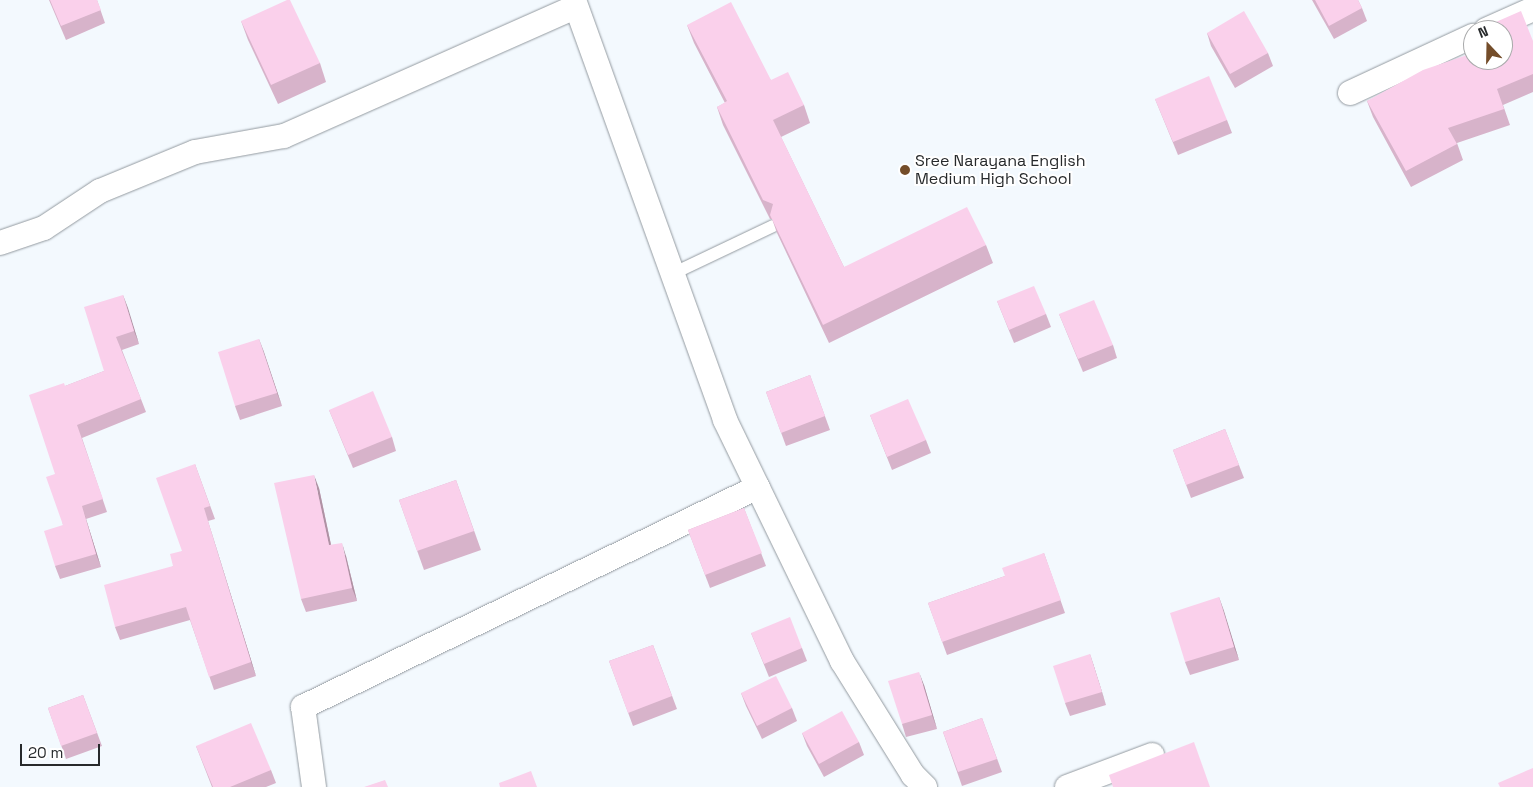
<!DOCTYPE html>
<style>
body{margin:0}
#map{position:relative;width:1533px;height:787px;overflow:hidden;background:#f3f9fe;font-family:"Space Grotesk",sans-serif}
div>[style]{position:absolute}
.roads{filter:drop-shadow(0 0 1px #939aa0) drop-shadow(0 0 1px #939aa0)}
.service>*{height:12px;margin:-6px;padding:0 6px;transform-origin:6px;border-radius:6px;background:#fff}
.minor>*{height:24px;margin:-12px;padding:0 12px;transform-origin:12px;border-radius:12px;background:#fff}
.wall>*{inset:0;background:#d7b3ca}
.shaded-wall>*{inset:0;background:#af92a4}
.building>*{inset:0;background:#fad0eb}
.dots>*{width:14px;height:14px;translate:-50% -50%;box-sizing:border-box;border:2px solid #fff;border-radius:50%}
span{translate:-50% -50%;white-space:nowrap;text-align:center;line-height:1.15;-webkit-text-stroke:4px #fff;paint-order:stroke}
.poi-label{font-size:16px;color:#272a2c}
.left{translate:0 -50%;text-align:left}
.north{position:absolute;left:1463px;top:20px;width:50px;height:50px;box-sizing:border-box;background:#fff;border:1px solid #a9aaab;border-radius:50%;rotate:339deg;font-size:14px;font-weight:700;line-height:20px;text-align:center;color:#272a2c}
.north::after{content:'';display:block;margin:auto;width:18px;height:22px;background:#744d2a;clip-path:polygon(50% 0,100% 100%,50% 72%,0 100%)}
.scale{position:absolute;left:20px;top:744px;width:80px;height:22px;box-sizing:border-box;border:2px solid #272a2c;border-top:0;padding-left:6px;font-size:15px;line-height:18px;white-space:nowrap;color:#272a2c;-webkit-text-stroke:4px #fff;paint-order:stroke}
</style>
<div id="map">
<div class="roads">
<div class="service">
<i style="left:672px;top:274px;width:112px;rotate:-25.4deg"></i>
</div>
<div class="minor">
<i style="left:574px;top:0;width:446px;rotate:70.2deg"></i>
<i style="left:725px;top:420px;width:268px;rotate:64.1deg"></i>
<i style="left:842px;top:661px;width:134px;rotate:58.1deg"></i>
<i style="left:913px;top:775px;width:17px;rotate:45deg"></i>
<i style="left:1486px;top:30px;width:51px;rotate:-24.1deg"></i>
<i style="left:1350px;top:93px;width:136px;rotate:-24.9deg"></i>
<i style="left:0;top:243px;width:46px;rotate:-18.8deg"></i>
<i style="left:44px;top:228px;width:67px;rotate:-33.5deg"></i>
<i style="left:100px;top:191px;width:103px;rotate:-22.3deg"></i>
<i style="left:195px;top:152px;width:90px;rotate:-10.2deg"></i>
<i style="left:284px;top:136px;width:318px;rotate:-23.9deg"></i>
<i style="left:314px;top:787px;width:81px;rotate:-97.8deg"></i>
<i style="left:303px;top:707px;width:505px;rotate:-25.8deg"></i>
<i style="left:1067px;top:787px;width:91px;rotate:-20.6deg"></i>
</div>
</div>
<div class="wall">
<i style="clip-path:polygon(49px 0,97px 0,105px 23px,66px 40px)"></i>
<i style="clip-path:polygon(1312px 0,1358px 0,1362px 8px,1367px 21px,1334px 39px)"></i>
<i style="clip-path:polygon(241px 21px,320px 63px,326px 82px,278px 104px,248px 40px)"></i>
<i style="clip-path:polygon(687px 25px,771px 80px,804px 105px,810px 123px,781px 137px,844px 267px,986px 245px,993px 263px,829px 343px,777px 233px,772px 219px,770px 219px,723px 125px,717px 107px,725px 103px,694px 43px)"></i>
<i style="clip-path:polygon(1207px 33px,1268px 53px,1273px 66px,1235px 88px,1211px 46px)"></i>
<i style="clip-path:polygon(1533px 41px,1533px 92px,1503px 105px,1510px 125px,1457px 143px,1463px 160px,1411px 187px,1373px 117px,1367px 101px)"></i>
<i style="clip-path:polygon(1155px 99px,1227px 120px,1232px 133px,1178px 155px)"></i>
<i style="clip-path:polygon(123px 295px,139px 344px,122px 350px,146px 412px,82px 438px,107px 512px,86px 519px,101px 567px,60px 579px,55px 566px,63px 525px,55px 474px,65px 386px,104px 371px)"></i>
<i style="clip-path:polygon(997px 301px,1046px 314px,1051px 327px,1014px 343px)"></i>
<i style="clip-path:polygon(1059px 314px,1113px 345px,1117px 358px,1083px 372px)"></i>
<i style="clip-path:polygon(259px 339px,282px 406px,240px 420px,235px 406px)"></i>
<i style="clip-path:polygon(810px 375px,830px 430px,786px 446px,766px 392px)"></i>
<i style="clip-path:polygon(329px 410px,392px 437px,396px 451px,353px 468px)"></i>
<i style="clip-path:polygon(870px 415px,926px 440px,931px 453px,892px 470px)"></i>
<i style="clip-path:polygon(1225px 429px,1244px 478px,1191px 498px,1173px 450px)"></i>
<i style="clip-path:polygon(195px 464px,215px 519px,208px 521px,256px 676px,214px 690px,190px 620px,120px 640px,115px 627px,173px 566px,182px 551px)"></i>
<i style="clip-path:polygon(456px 480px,481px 550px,424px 570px,399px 500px)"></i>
<i style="clip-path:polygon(319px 488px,331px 545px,346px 556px,357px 601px,306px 612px,301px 599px)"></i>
<i style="clip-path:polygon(744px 508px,766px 566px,710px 588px,688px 530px)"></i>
<i style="clip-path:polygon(1044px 553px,1065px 613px,947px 655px,928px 603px,1005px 576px)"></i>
<i style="clip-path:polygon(1219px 597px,1239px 660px,1190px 675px,1185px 662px)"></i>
<i style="clip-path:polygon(751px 633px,802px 648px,807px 661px,769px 677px)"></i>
<i style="clip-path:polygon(653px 645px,677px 709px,633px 726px,609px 661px)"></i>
<i style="clip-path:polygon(1090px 654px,1106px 705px,1070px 716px,1065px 703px)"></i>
<i style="clip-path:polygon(924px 685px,937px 729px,906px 737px,902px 724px)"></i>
<i style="clip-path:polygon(741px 693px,792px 708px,797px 721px,762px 739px,746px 706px)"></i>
<i style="clip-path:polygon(83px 695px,102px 746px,66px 759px,48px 708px)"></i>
<i style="clip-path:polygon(982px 718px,1002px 772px,962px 786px,943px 732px)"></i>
<i style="clip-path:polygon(802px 733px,859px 742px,864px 755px,824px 777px,807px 746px)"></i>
<i style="clip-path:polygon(196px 746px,271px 770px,276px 783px,266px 787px,212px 787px)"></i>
</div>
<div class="shaded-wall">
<i style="clip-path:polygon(123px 295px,128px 308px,139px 344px,134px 331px)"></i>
<i style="clip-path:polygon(259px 339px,264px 352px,282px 406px,277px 393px)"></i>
<i style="clip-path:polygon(314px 475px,319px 488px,334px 559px,329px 545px)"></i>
<i style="clip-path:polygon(82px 506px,86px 519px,101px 567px,96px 554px)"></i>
<i style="clip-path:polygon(204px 508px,208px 521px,256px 676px,251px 662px)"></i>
<i style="clip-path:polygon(342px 543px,346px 556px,357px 601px,352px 588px)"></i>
<i style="clip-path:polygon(1219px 597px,1224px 611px,1239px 660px,1234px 647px)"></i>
<i style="clip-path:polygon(1090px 654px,1094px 668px,1106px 705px,1102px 692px)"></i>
<i style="clip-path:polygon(919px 672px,924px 685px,937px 729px,932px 715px)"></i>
</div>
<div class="building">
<i style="clip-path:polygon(50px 0,97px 0,101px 10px,61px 26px)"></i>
<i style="clip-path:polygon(287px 0,290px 0,320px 63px,271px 85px,241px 21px)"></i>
<i style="clip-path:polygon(1315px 0,1358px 0,1362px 8px,1329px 26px)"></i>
<i style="clip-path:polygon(731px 2px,771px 80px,788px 72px,804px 105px,773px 120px,844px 267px,967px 207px,986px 245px,823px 325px,770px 215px,773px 204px,763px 200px,717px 107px,727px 101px,687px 25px)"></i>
<i style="clip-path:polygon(1244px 11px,1268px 53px,1230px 74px,1207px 33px)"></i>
<i style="clip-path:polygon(1521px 11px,1533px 41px,1533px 74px,1497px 89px,1504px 109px,1448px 128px,1457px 144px,1406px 171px,1367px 101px,1423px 70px,1473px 53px,1473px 60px,1503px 60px,1503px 30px,1491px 30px,1489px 25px)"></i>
<i style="clip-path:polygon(1209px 76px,1227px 120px,1173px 142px,1155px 99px)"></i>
<i style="clip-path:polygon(1034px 286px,1046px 314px,1009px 330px,997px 301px)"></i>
<i style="clip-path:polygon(123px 295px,134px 331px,116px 337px,141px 399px,77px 425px,103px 499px,82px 506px,96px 554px,55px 566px,44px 531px,63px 525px,46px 477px,55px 474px,29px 395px,64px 383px,65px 386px,104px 371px,84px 307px)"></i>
<i style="clip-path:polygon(1094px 300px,1113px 345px,1078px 359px,1059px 314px)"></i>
<i style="clip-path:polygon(259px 339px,277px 393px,235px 406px,218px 352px)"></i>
<i style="clip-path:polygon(810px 375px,825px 416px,781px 433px,766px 392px)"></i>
<i style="clip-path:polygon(373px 391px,392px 437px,348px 455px,329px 410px)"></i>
<i style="clip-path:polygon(908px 399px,926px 440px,887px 457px,870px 415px)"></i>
<i style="clip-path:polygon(1225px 429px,1239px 465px,1186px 485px,1173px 450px)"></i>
<i style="clip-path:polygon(195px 464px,210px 506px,204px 508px,251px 662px,209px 677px,186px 607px,115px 627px,104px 585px,173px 566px,170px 554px,182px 551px,156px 478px)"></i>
<i style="clip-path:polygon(314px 475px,329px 545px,342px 543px,352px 588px,301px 599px,274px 483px)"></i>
<i style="clip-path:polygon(456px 480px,474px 531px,417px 551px,399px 500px)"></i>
<i style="clip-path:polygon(744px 508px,762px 553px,705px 575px,688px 530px)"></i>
<i style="clip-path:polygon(1044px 553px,1061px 600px,942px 642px,928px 603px,1005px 576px,1002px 568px)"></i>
<i style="clip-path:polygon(1219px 597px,1234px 647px,1185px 662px,1170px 613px)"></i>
<i style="clip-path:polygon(790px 617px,802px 648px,764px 664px,751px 633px)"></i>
<i style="clip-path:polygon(653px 645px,672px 696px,628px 713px,609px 661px)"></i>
<i style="clip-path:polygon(1090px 654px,1102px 692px,1065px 703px,1053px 666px)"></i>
<i style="clip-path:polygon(919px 672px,932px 715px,902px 724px,888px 681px)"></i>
<i style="clip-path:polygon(776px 676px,792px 708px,757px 726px,741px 693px)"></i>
<i style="clip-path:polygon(83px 695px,97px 733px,61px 746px,48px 708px)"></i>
<i style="clip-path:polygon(842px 711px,859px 742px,819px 764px,802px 733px)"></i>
<i style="clip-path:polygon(982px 718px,997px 759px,958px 772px,943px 732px)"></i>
<i style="clip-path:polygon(251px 723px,271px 770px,230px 787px,213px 787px,196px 746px)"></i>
<i style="clip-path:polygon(1194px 742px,1210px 787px,1113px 787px,1109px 775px)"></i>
<i style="clip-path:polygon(1533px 768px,1533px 787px,1500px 787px,1498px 783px)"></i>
<i style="clip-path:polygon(531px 771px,537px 787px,500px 787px,499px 783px)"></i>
<i style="clip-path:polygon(385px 780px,388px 787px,364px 787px)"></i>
</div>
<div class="dots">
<i style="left:905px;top:170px;background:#744d2a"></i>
</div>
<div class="poi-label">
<span class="left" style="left:915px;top:170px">Sree Narayana English<br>Medium High School</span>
</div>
<div class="north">N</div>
<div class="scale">20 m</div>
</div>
